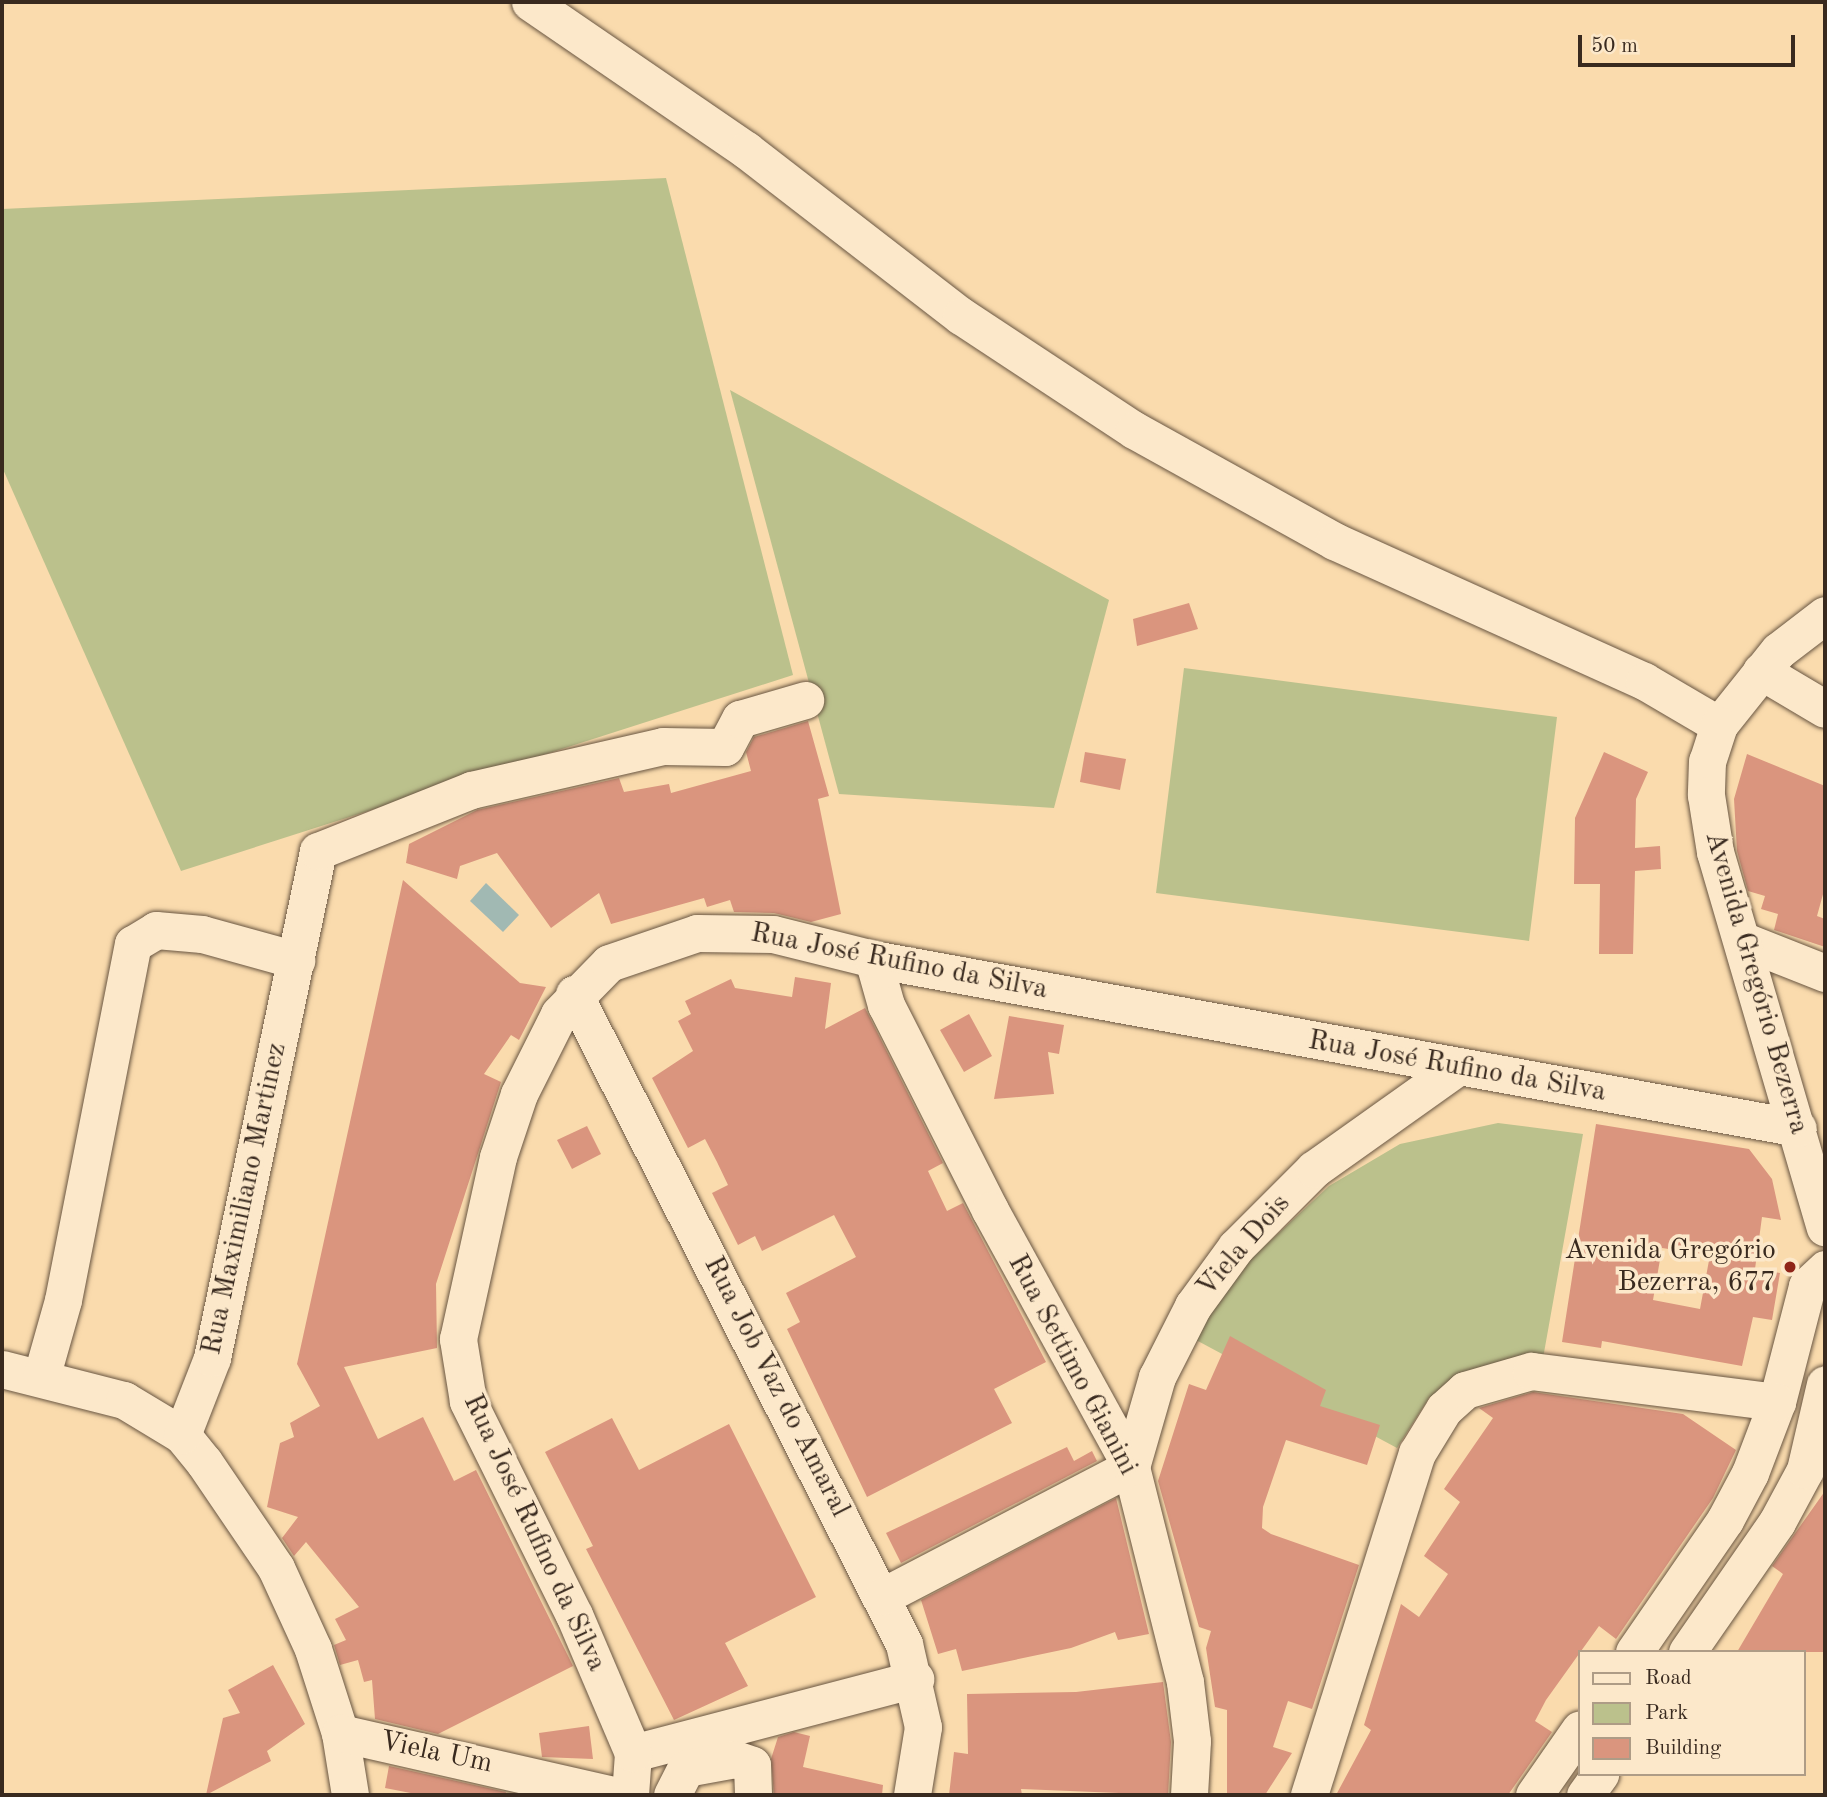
<!DOCTYPE html>
<meta charset="utf-8">
<style>
body{margin:0}
#map{position:relative;width:1827px;height:1797px;overflow:hidden;background:#fadbad;font-family:"Old Standard TT",serif}
div>[style]{position:absolute}
.green>*{inset:0;background:#bbc18c}
.water>*{inset:0;background:#a1b9b3}
.building>*{inset:0;background:#da957e}
.roads{filter:drop-shadow(0 0 2px #695642) drop-shadow(0 0 2px #695642)}
.minor>*{height:37px;margin:-18.5px;padding:0 18.5px;transform-origin:18.5px;border-radius:18.5px;background:#fce8ca}
.dots>*{width:19px;height:19px;translate:-50% -50%;box-sizing:border-box;border:4px solid #fce8ca;border-radius:50%}
span{translate:-50% -50%;white-space:nowrap;text-align:center;line-height:1.15;-webkit-text-stroke:7px #fce8ca;paint-order:stroke}
.street-label{font-size:28px;color:#392a1f}
.poi-label{font-size:28px;color:#392a1f}
.right{translate:-100% -50%;text-align:right}
.frame{position:absolute;inset:0;border:4px solid #392a1f;pointer-events:none}
.legend{position:absolute;left:1578px;top:1650px;width:228px;height:126px;box-sizing:border-box;background:#fce8ca;border:2px solid #ae9c86;margin:0;padding:9px 12px;list-style:none;font-size:21px;color:#392a1f}
.legend li{display:flex;align-items:center;gap:14px;height:35px}
.legend b{width:35px;border:2px solid #ae9c86}
.scale{position:absolute;left:1578px;top:35px;width:217px;height:32px;box-sizing:border-box;border:4px solid #392a1f;border-top:0;padding-left:9px;font-size:21px;line-height:24px;white-space:nowrap;color:#392a1f;-webkit-text-stroke:5px #fce8ca;paint-order:stroke}
</style>
<div id="map">
<div class="green">
<i style="clip-path:polygon(666px 178px,793px 675px,181px 871px,2px 467px,2px 209px)"></i>
<i style="clip-path:polygon(730px 390px,1109px 600px,1054px 808px,839px 794px)"></i>
<i style="clip-path:polygon(1184px 668px,1557px 717px,1529px 941px,1156px 893px)"></i>
<i style="clip-path:polygon(1498px 1123px,1583px 1134px,1542px 1364px,1465px 1373px,1429px 1398px,1397px 1448px,1196px 1340px,1204px 1318px,1251px 1259px,1329px 1186px,1400px 1144px)"></i>
</div>
<div class="water">
<i style="clip-path:polygon(486px 883px,519px 915px,503px 932px,470px 901px)"></i>
</div>
<div class="building">
<i style="clip-path:polygon(1189px 603px,1198px 629px,1137px 646px,1133px 619px)"></i>
<i style="clip-path:polygon(808px 721px,829px 796px,818px 799px,841px 914px,811px 922px,774px 913px,734px 912px,730px 900px,707px 907px,704px 898px,611px 924px,599px 893px,551px 928px,497px 853px,460px 866px,457px 879px,406px 863px,409px 844px,477px 810px,619px 778px,624px 792px,669px 784px,671px 793px,751px 771px,746px 752px,754px 737px)"></i>
<i style="clip-path:polygon(1085px 752px,1126px 759px,1120px 790px,1080px 782px)"></i>
<i style="clip-path:polygon(1604px 752px,1648px 772px,1636px 799px,1635px 848px,1660px 846px,1661px 869px,1635px 871px,1633px 954px,1599px 954px,1600px 884px,1574px 884px,1575px 818px)"></i>
<i style="clip-path:polygon(1747px 754px,1825px 786px,1825px 887px,1817px 916px,1825px 919px,1825px 947px,1774px 930px,1778px 914px,1761px 909px,1765px 896px,1748px 891px,1737px 851px,1734px 799px)"></i>
<i style="clip-path:polygon(403px 880px,520px 983px,546px 987px,519px 1040px,511px 1035px,484px 1074px,501px 1082px,436px 1284px,437px 1348px,344px 1367px,378px 1439px,423px 1417px,454px 1481px,476px 1470px,573px 1666px,438px 1734px,375px 1719px,372px 1680px,364px 1682px,358px 1660px,340px 1665px,334px 1645px,346px 1640px,335px 1619px,359px 1607px,306px 1542px,294px 1556px,282px 1538px,298px 1517px,267px 1507px,280px 1443px,294px 1437px,290px 1423px,320px 1406px,297px 1364px)"></i>
<i style="clip-path:polygon(795px 977px,831px 983px,825px 1029px,865px 1008px,943px 1163px,928px 1171px,947px 1211px,963px 1203px,1046px 1362px,994px 1389px,1012px 1423px,867px 1497px,787px 1329px,800px 1322px,786px 1293px,856px 1257px,834px 1215px,762px 1251px,755px 1236px,738px 1245px,712px 1193px,728px 1185px,717px 1162px,705px 1139px,688px 1148px,652px 1078px,693px 1051px,678px 1021px,691px 1014px,685px 1001px,731px 979px,735px 988px,792px 997px)"></i>
<i style="clip-path:polygon(969px 1014px,992px 1056px,964px 1072px,940px 1030px)"></i>
<i style="clip-path:polygon(1009px 1016px,1064px 1025px,1059px 1054px,1048px 1052px,1054px 1094px,994px 1099px)"></i>
<i style="clip-path:polygon(evenodd,1596px 1124px,1749px 1149px,1772px 1179px,1781px 1220px,1762px 1217px,1755px 1269px,1780px 1273px,1772px 1320px,1753px 1317px,1742px 1366px,1602px 1341px,1601px 1348px,1562px 1342px,1596px 1124px,1662px 1248px,1710px 1255px,1700px 1309px,1653px 1300px,1662px 1248px)"></i>
<i style="clip-path:polygon(587px 1126px,601px 1154px,572px 1169px,557px 1140px)"></i>
<i style="clip-path:polygon(1230px 1336px,1326px 1390px,1320px 1406px,1380px 1425px,1367px 1465px,1286px 1440px,1263px 1507px,1262px 1528px,1271px 1534px,1359px 1565px,1312px 1709px,1288px 1701px,1273px 1747px,1292px 1753px,1265px 1795px,1227px 1795px,1227px 1710px,1215px 1707px,1206px 1648px,1211px 1631px,1199px 1627px,1158px 1481px,1189px 1384px,1206px 1390px)"></i>
<i style="clip-path:polygon(1533px 1392px,1683px 1414px,1736px 1450px,1713px 1498px,1616px 1639px,1599px 1626px,1546px 1700px,1535px 1721px,1552px 1732px,1508px 1795px,1336px 1795px,1371px 1730px,1364px 1725px,1401px 1604px,1419px 1617px,1448px 1574px,1424px 1556px,1460px 1502px,1444px 1489px,1493px 1418px,1479px 1408px)"></i>
<i style="clip-path:polygon(612px 1418px,639px 1470px,729px 1424px,816px 1597px,725px 1643px,748px 1686px,674px 1720px,586px 1549px,593px 1546px,545px 1452px)"></i>
<i style="clip-path:polygon(1067px 1447px,1074px 1461px,1092px 1451px,1097px 1461px,901px 1563px,886px 1533px)"></i>
<i style="clip-path:polygon(1825px 1491px,1825px 1652px,1737px 1652px,1783px 1574px,1772px 1566px)"></i>
<i style="clip-path:polygon(1116px 1498px,1149px 1634px,1118px 1640px,1115px 1632px,1071px 1648px,962px 1671px,956px 1649px,938px 1654px,921px 1600px)"></i>
<i style="clip-path:polygon(273px 1665px,305px 1724px,267px 1751px,271px 1761px,206px 1795px,223px 1718px,240px 1713px,228px 1690px)"></i>
<i style="clip-path:polygon(1163px 1682px,1171px 1742px,1168px 1795px,1021px 1789px,1022px 1795px,949px 1795px,954px 1752px,968px 1754px,967px 1694px,1076px 1692px)"></i>
<i style="clip-path:polygon(589px 1726px,593px 1759px,542px 1757px,539px 1733px)"></i>
<i style="clip-path:polygon(794px 1732px,810px 1736px,803px 1767px,883px 1785px,882px 1795px,774px 1795px,771px 1759px,778px 1737px)"></i>
<i style="clip-path:polygon(389px 1766px,506px 1792px,505px 1795px,421px 1795px,385px 1788px)"></i>
</div>
<div class="roads">
<div class="minor">
<i style="left:530px;top:2px;width:262px;rotate:34.4deg"></i>
<i style="left:746px;top:150px;width:272px;rotate:37.7deg"></i>
<i style="left:961px;top:316px;width:207px;rotate:33.4deg"></i>
<i style="left:1134px;top:430px;width:229px;rotate:29deg"></i>
<i style="left:1334px;top:541px;width:340px;rotate:24.3deg"></i>
<i style="left:1644px;top:681px;width:87px;rotate:30.4deg"></i>
<i style="left:1825px;top:615px;width:59px;rotate:142.5deg"></i>
<i style="left:1778px;top:651px;width:95px;rotate:128.6deg"></i>
<i style="left:1719px;top:725px;width:38px;rotate:108deg"></i>
<i style="left:1707px;top:761px;width:34px;rotate:92deg"></i>
<i style="left:1706px;top:795px;width:58px;rotate:81deg"></i>
<i style="left:1715px;top:852px;width:391px;rotate:73.7deg"></i>
<i style="left:1761px;top:671px;width:74px;rotate:30.7deg"></i>
<i style="left:1744px;top:941px;width:87px;rotate:21.6deg"></i>
<i style="left:873px;top:959px;width:48px;rotate:74.2deg"></i>
<i style="left:886px;top:1005px;width:230px;rotate:63.1deg"></i>
<i style="left:990px;top:1210px;width:293px;rotate:61.2deg"></i>
<i style="left:1131px;top:1467px;width:222px;rotate:75.9deg"></i>
<i style="left:1185px;top:1682px;width:59px;rotate:83.2deg"></i>
<i style="left:1192px;top:1741px;width:54px;rotate:93.2deg"></i>
<i style="left:574px;top:994px;width:729px;rotate:63.08deg"></i>
<i style="left:904px;top:1644px;width:85px;rotate:77.1deg"></i>
<i style="left:923px;top:1727px;width:69px;rotate:99.2deg"></i>
<i style="left:2px;top:1369px;width:126px;rotate:14.3deg"></i>
<i style="left:124px;top:1400px;width:68px;rotate:31.1deg"></i>
<i style="left:182px;top:1435px;width:35px;rotate:51deg"></i>
<i style="left:204px;top:1462px;width:128px;rotate:55.8deg"></i>
<i style="left:276px;top:1568px;width:89px;rotate:65.4deg"></i>
<i style="left:313px;top:1649px;width:88px;rotate:72.2deg"></i>
<i style="left:340px;top:1733px;width:63px;rotate:80.8deg"></i>
<i style="left:41px;top:1378px;width:81px;rotate:-74.2deg"></i>
<i style="left:63px;top:1300px;width:363px;rotate:-78.9deg"></i>
<i style="left:133px;top:944px;width:27px;rotate:-31deg"></i>
<i style="left:156px;top:930px;width:46px;rotate:5deg"></i>
<i style="left:202px;top:934px;width:98px;rotate:15.5deg"></i>
<i style="left:182px;top:1435px;width:83px;rotate:-68.7deg"></i>
<i style="left:212px;top:1358px;width:518px;rotate:-78.19deg"></i>
<i style="left:318px;top:851px;width:165px;rotate:-21.7deg"></i>
<i style="left:471px;top:790px;width:197px;rotate:-12.9deg"></i>
<i style="left:663px;top:746px;width:62px;rotate:0.9deg"></i>
<i style="left:725px;top:747px;width:32px;rotate:-62deg"></i>
<i style="left:740px;top:719px;width:68px;rotate:-16.3deg"></i>
<i style="left:883px;top:1596px;width:280px;rotate:-27.5deg"></i>
<i style="left:1131px;top:1467px;width:94px;rotate:-73.9deg"></i>
<i style="left:1157px;top:1377px;width:80px;rotate:-63.1deg"></i>
<i style="left:1193px;top:1306px;width:73px;rotate:-53.9deg"></i>
<i style="left:1236px;top:1247px;width:110px;rotate:-45deg"></i>
<i style="left:1314px;top:1169px;width:174px;rotate:-35.4deg"></i>
<i style="left:1634px;top:1652px;width:160px;rotate:-55.4deg"></i>
<i style="left:1725px;top:1520px;width:53px;rotate:-62deg"></i>
<i style="left:1750px;top:1473px;width:76px;rotate:-69.2deg"></i>
<i style="left:1777px;top:1402px;width:120px;rotate:-75.5deg"></i>
<i style="left:1807px;top:1286px;width:25px;rotate:-43deg"></i>
<i style="left:1687px;top:1652px;width:158px;rotate:-55.3deg"></i>
<i style="left:1777px;top:1522px;width:59px;rotate:-61.7deg"></i>
<i style="left:1805px;top:1470px;width:88px;rotate:-76.9deg"></i>
<i style="left:340px;top:1733px;width:281px;rotate:12.8deg"></i>
<i style="left:633px;top:1753px;width:292px;rotate:-14.7deg"></i>
<i style="left:630px;top:1795px;width:42px;rotate:-85.9deg"></i>
<i style="left:633px;top:1753px;width:150px;rotate:-113.1deg"></i>
<i style="left:574px;top:1615px;width:239px;rotate:-116.4deg"></i>
<i style="left:468px;top:1401px;width:63px;rotate:-99.2deg"></i>
<i style="left:458px;top:1339px;width:186px;rotate:-77.6deg"></i>
<i style="left:498px;top:1157px;width:66px;rotate:-71.6deg"></i>
<i style="left:519px;top:1094px;width:89px;rotate:-63.4deg"></i>
<i style="left:559px;top:1014px;width:71px;rotate:-45.6deg"></i>
<i style="left:609px;top:963px;width:93px;rotate:-18.8deg"></i>
<i style="left:697px;top:933px;width:76px;rotate:0.8deg"></i>
<i style="left:773px;top:934px;width:103px;rotate:14deg"></i>
<i style="left:873px;top:959px;width:940px;rotate:10.35deg"></i>
<i style="left:672px;top:1795px;width:30px;rotate:-63deg"></i>
<i style="left:686px;top:1768px;width:50px;rotate:-10.4deg"></i>
<i style="left:735px;top:1759px;width:18px;rotate:19deg"></i>
<i style="left:752px;top:1765px;width:30px;rotate:88deg"></i>
<i style="left:1309px;top:1795px;width:359px;rotate:-72.5deg"></i>
<i style="left:1417px;top:1453px;width:52px;rotate:-58.5deg"></i>
<i style="left:1444px;top:1409px;width:28px;rotate:-42deg"></i>
<i style="left:1465px;top:1390px;width:69px;rotate:-16.1deg"></i>
<i style="left:1531px;top:1371px;width:248px;rotate:7.2deg"></i>
<i style="left:1534px;top:1795px;width:80px;rotate:-55.1deg"></i>
<i style="left:1585px;top:1795px;width:26px;rotate:-54deg"></i>
</div>
</div>
<div class="dots">
<i style="left:1790px;top:1267px;background:#8f2418"></i>
</div>
<div class="street-label">
<span style="left:899px;top:962px;rotate:11deg">Rua José Rufino da Silva</span>
<span style="left:1756px;top:983px;rotate:74deg">Avenida Gregório Bezerra</span>
<span style="left:1457px;top:1067px;rotate:10deg">Rua José Rufino da Silva</span>
<span style="left:245px;top:1199px;rotate:-78deg">Rua Maximiliano Martinez</span>
<span style="left:1244px;top:1246px;rotate:-49deg">Viela Dois</span>
<span style="left:1072px;top:1365px;rotate:62deg">Rua Settimo Gianini</span>
<span style="left:776px;top:1387px;rotate:63deg">Rua Job Vaz do Amaral</span>
<span style="left:534px;top:1533px;rotate:65deg">Rua José Rufino da Silva</span>
<span style="left:436px;top:1753px;rotate:12deg">Viela Um</span>
</div>
<div class="poi-label">
<span class="right" style="left:1776px;top:1267px">Avenida Gregório<br>Bezerra, 677</span>
</div>
<div class="frame"></div>
<ul class="legend">
<li><b style="height:9px;background:#fce8ca"></b>Road</li>
<li><b style="height:19px;background:#bbc18c"></b>Park</li>
<li><b style="height:19px;background:#da957e"></b>Building</li>
</ul>
<div class="scale">50 m</div>
</div>
